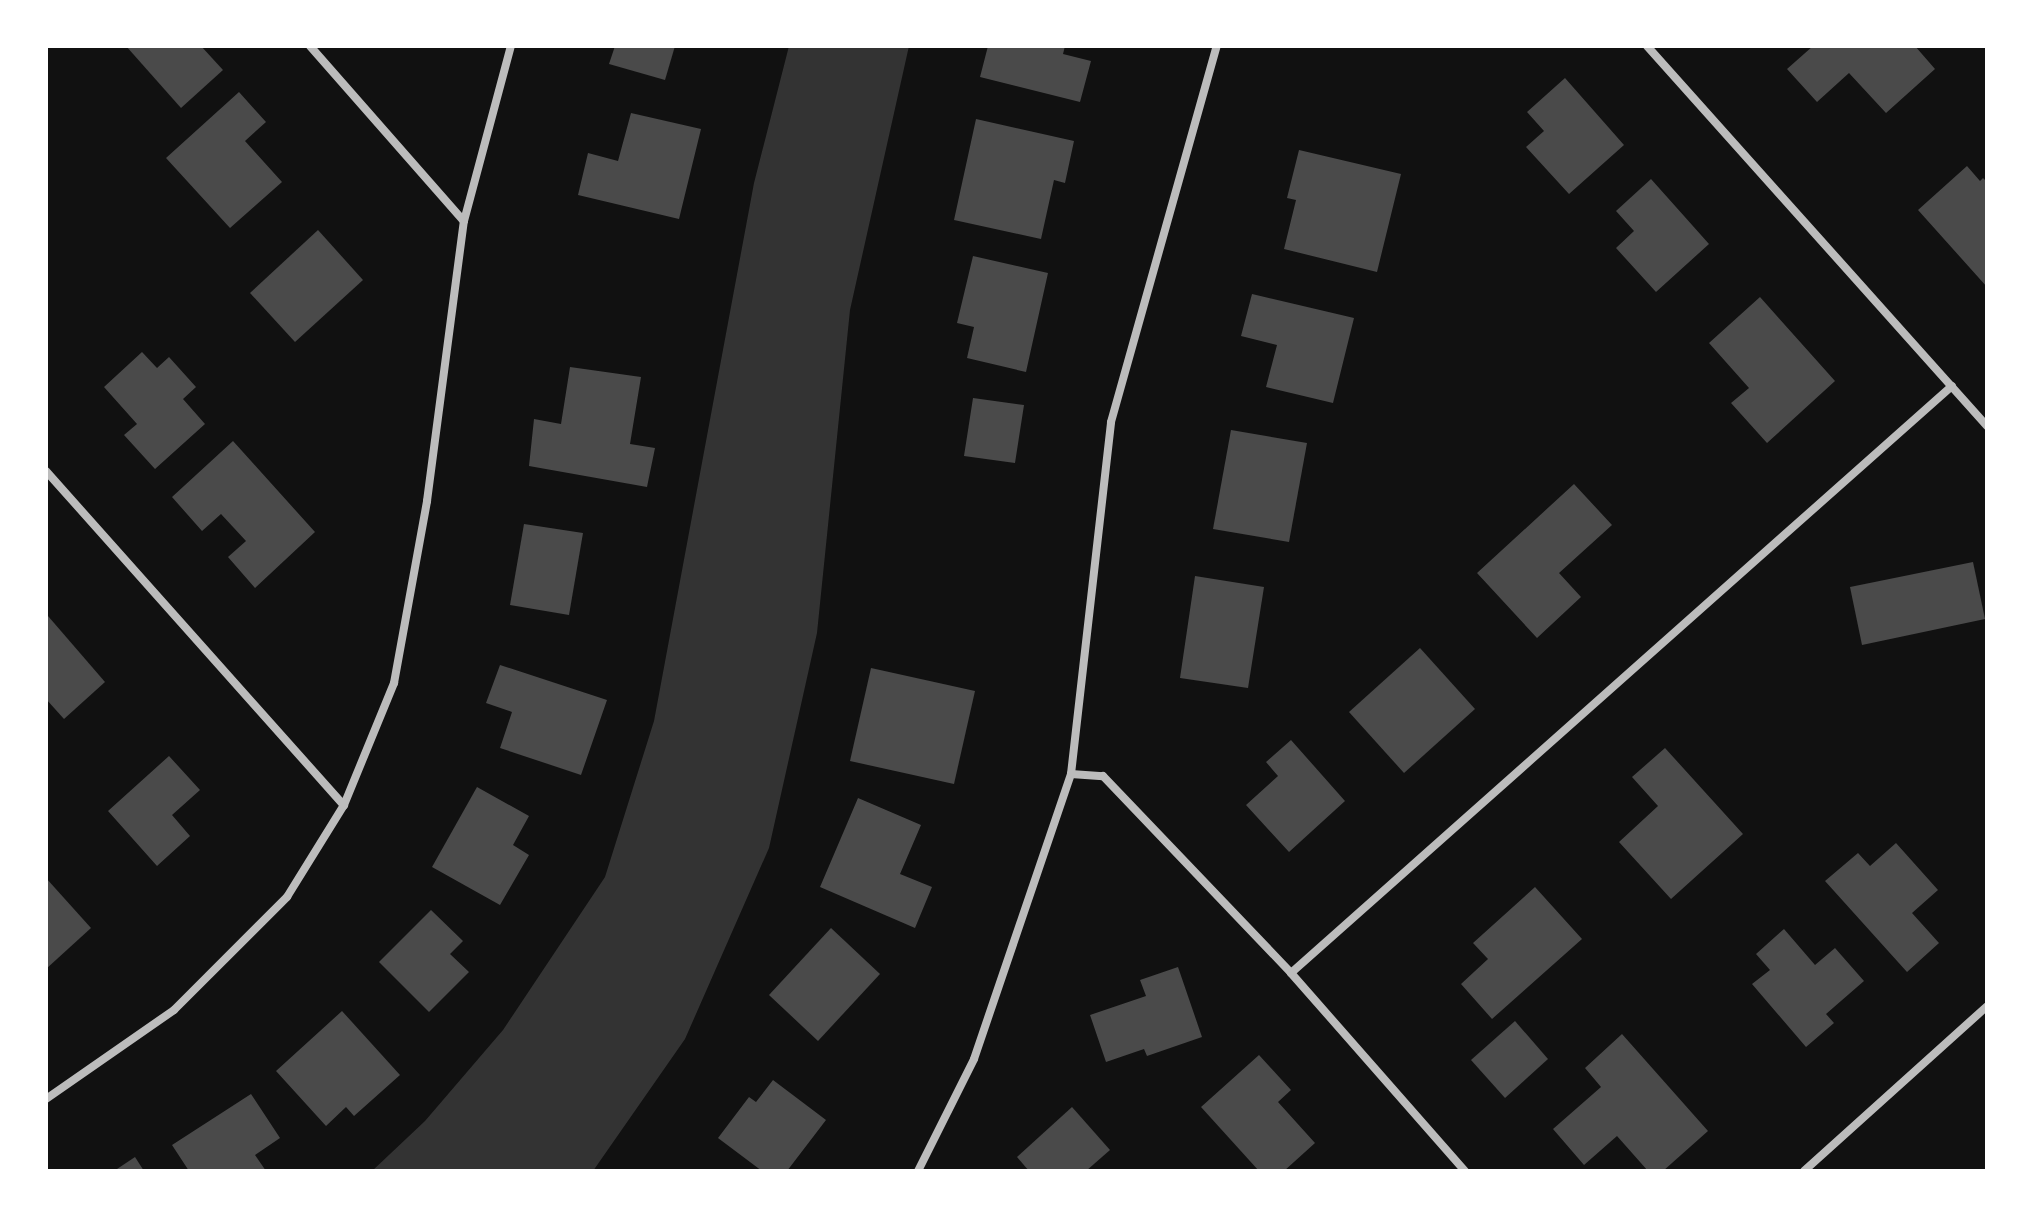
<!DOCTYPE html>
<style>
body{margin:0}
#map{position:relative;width:2033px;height:1217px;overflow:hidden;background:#111;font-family:"DejaVu Sans",sans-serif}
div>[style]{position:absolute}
.water>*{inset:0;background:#333}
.building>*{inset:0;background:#4a4a4a}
.minor>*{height:8px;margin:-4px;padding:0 4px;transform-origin:4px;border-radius:4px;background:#bcbcbc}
span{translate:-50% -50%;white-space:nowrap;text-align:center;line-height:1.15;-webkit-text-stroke:8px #fff;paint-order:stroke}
.frame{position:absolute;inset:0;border:48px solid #fff;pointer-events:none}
</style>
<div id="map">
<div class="water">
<i style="clip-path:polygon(789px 46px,909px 46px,850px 310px,817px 633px,769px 848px,685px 1039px,593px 1171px,372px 1171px,425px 1121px,503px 1030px,605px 877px,654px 721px,754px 183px)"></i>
</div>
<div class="building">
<i style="clip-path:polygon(126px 46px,201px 46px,223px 70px,181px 108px)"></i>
<i style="clip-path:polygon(615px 46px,675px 46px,665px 80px,609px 64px)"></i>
<i style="clip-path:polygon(988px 46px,1065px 46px,1063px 54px,1091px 61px,1080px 102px,980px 77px)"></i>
<i style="clip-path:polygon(1813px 46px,1915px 46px,1935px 69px,1886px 113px,1849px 73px,1817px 102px,1787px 69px)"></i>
<i style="clip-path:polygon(1565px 78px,1624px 145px,1569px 194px,1526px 147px,1544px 131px,1527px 112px)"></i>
<i style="clip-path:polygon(239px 92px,266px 122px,245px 141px,282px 182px,230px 228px,166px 158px)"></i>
<i style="clip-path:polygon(631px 113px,701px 129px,679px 219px,578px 195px,588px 153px,618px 161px)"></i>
<i style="clip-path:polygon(976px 119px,1074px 141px,1065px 183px,1054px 180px,1041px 239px,954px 220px)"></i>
<i style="clip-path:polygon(1299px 150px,1401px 174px,1377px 272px,1284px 249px,1296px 200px,1287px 198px)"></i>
<i style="clip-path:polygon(1967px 166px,1980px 181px,1983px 178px,1987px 182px,1987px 287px,1918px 210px)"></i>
<i style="clip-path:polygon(1651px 179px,1709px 244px,1656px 292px,1616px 248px,1634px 231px,1616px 211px)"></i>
<i style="clip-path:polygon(318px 230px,363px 280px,295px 342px,250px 293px)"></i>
<i style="clip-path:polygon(973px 256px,1048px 273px,1026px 372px,967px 358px,974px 327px,957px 323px)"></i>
<i style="clip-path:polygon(1252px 294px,1354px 318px,1333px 403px,1266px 387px,1277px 345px,1241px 336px)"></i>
<i style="clip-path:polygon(1760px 297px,1835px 381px,1767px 443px,1731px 403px,1749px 388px,1709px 343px)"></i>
<i style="clip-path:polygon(142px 352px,157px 368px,169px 357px,196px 387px,183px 399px,205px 424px,155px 469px,124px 435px,137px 424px,104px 387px)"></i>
<i style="clip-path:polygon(570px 367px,641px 377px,630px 444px,655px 448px,647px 487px,529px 466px,534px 419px,561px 424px)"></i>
<i style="clip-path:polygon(973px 398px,1024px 405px,1015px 463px,964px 456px)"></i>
<i style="clip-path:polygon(1231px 430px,1307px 443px,1289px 542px,1213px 529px)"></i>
<i style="clip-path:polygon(233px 441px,315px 532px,255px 588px,228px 557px,246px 541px,221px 514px,202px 531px,172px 497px)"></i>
<i style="clip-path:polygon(1574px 484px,1612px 525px,1559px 573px,1581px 597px,1537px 638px,1477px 573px)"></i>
<i style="clip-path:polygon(524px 524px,583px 533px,569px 615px,510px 605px)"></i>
<i style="clip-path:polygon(1973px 562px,1985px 619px,1862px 645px,1850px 587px)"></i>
<i style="clip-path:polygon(1195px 576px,1264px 587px,1248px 688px,1180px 678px)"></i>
<i style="clip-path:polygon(48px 616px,105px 682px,64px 719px,46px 699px)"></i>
<i style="clip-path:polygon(1420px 648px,1475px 709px,1404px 773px,1349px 712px)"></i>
<i style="clip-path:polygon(500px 665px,607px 700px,581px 775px,500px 748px,512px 712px,486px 703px)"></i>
<i style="clip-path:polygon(871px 668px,975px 691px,954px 784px,850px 761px)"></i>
<i style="clip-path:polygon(1291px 740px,1345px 801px,1289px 852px,1246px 805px,1278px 776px,1266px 762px)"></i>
<i style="clip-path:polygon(1665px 748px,1743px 834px,1671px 899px,1619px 842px,1658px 806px,1632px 777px)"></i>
<i style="clip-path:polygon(169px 756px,200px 790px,172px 815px,190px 836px,157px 866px,108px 811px)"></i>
<i style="clip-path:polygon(477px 787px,529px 816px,513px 845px,529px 855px,500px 905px,432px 867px)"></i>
<i style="clip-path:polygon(858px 798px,921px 825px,900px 874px,932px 887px,915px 928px,820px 887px)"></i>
<i style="clip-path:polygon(1896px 843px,1938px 890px,1912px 913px,1939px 943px,1907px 972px,1825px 881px,1858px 853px,1870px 866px)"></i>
<i style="clip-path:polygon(46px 878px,91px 928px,46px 969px)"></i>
<i style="clip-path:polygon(1535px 887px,1582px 939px,1492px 1019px,1461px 984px,1488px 959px,1473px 943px)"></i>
<i style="clip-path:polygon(431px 910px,463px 941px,450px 954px,469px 972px,429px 1012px,379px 962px)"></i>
<i style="clip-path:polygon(831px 928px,880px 974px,818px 1041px,769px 995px)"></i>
<i style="clip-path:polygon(1784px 929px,1815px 965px,1835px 948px,1864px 981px,1826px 1014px,1834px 1023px,1806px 1047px,1752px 984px,1770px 970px,1756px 954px)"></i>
<i style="clip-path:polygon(1178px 967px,1202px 1037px,1147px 1056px,1144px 1049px,1106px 1062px,1090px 1015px,1146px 996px,1140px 980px)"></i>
<i style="clip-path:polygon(342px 1011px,400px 1075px,354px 1116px,346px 1107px,326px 1126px,276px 1071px)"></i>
<i style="clip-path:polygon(1515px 1021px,1548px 1059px,1505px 1098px,1471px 1060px)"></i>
<i style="clip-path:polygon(1622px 1034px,1708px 1131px,1663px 1171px,1648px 1171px,1617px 1136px,1584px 1165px,1553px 1129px,1601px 1087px,1585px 1068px)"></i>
<i style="clip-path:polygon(1259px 1055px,1291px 1090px,1278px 1102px,1315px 1143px,1284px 1171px,1259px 1171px,1201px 1107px)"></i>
<i style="clip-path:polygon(773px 1080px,826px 1120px,787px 1171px,762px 1171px,718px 1138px,749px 1097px,756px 1102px)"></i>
<i style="clip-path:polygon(251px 1094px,280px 1138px,255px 1155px,266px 1171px,189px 1171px,172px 1145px)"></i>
<i style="clip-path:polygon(1072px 1107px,1110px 1150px,1086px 1171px,1029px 1171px,1017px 1157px)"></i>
<i style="clip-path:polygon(135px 1157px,144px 1171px,114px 1171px)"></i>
</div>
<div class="minor">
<i style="left:310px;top:46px;width:233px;rotate:48.7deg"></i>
<i style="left:1647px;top:46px;width:510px;rotate:48.18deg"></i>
<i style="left:46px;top:471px;width:448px;rotate:48.3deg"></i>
<i style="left:1071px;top:774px;width:32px;rotate:4deg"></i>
<i style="left:1103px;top:776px;width:272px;rotate:46.3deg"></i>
<i style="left:1291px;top:973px;width:264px;rotate:48.7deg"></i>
<i style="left:1291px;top:973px;width:884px;rotate:-41.61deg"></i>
<i style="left:46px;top:1099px;width:156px;rotate:-34.8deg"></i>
<i style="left:174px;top:1010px;width:160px;rotate:-45deg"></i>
<i style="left:287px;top:897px;width:108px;rotate:-58.2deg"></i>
<i style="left:344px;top:805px;width:132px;rotate:-67.7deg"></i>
<i style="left:394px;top:683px;width:185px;rotate:-79.7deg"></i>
<i style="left:427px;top:501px;width:282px;rotate:-82.5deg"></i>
<i style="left:464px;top:221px;width:181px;rotate:-75deg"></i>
<i style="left:918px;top:1171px;width:125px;rotate:-63.4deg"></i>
<i style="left:974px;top:1059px;width:301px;rotate:-71.2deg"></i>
<i style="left:1071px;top:774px;width:354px;rotate:-83.5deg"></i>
<i style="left:1111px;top:422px;width:391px;rotate:-74.3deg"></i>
<i style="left:1804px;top:1171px;width:246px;rotate:-42deg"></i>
</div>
<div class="frame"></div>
</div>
